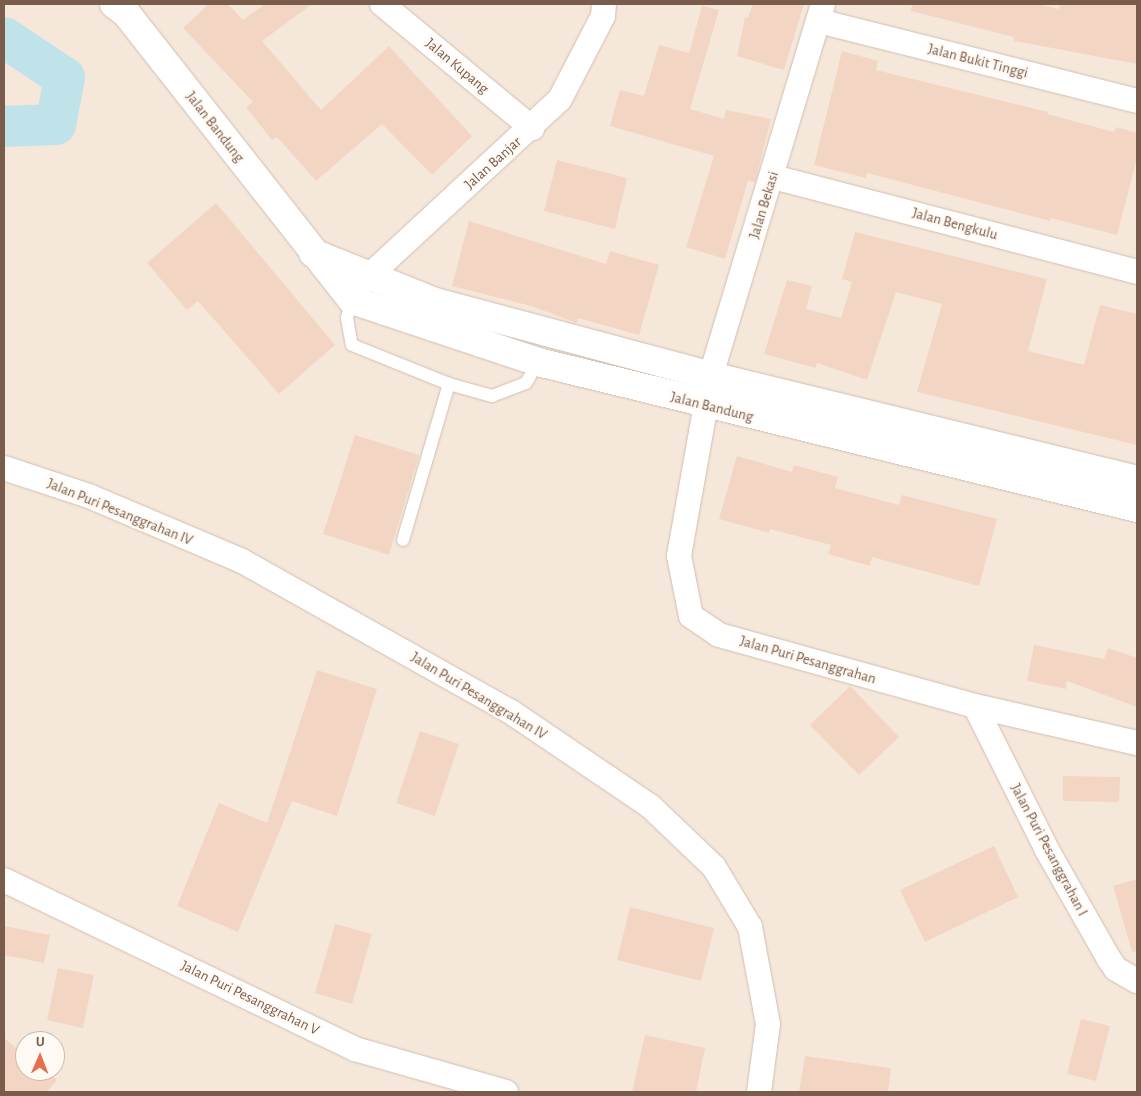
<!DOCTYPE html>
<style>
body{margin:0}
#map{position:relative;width:1141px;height:1096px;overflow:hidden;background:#fdf6ec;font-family:"Alegreya Sans",sans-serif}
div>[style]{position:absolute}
.residential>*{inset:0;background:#f5e8da}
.river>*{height:41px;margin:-20.5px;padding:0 20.5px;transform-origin:20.5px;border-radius:20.5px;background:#bfe3e8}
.building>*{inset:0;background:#f3d5c3}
.roads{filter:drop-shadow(0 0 1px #d1beb0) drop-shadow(0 0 1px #d1beb0)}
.lane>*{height:12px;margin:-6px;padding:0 6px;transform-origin:6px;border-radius:6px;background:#fff}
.street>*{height:24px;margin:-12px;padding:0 12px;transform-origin:12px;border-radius:12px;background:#fff}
.secondary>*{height:28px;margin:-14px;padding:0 14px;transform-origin:14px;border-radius:14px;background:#fff}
span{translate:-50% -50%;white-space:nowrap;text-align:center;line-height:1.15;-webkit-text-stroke:5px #fffaf3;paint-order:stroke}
.street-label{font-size:15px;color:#7a5c4d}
.frame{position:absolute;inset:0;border:5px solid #7a5c4d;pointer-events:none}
.north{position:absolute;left:15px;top:1031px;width:50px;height:50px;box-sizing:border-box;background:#fffaf3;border:1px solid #cabbb1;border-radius:50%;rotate:1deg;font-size:14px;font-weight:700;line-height:20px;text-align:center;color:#7a5c4d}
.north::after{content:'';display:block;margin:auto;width:18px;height:22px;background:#e76f51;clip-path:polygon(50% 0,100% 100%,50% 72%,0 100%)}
</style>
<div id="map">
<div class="residential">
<i style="clip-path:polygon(evenodd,4px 4px,1137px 4px,1137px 1092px,4px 1092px,4px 4px,25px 1041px,55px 1041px,55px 1071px,25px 1071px,25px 1041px)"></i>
</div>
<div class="river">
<i style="left:4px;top:37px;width:72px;rotate:33.7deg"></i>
<i style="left:64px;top:77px;width:48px;rotate:100.8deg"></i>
<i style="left:55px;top:124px;width:51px;rotate:177.8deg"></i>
</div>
<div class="building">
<i style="clip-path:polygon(209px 4px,228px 4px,243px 20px,265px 4px,312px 4px,262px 41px,321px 110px,389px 46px,472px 136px,432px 175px,382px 124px,316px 181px,277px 137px,272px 140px,246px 107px,253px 102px,183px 28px)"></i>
<i style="clip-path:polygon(753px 4px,804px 4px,784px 70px,737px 56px,745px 17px,748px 18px)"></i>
<i style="clip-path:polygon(912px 4px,1038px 4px,1059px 9px,1060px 4px,1137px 4px,1137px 64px,1014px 41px,1014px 37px,911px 11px)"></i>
<i style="clip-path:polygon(702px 6px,719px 10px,690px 109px,724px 119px,726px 110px,771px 119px,755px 182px,748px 181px,725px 259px,686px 247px,714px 156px,610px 126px,620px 90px,644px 96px,659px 45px,689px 53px)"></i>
<i style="clip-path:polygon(842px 51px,878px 61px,876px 70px,1048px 112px,1047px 114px,1114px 132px,1116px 127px,1137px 133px,1137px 158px,1117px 235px,1051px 218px,1050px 221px,867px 173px,866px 178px,814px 165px)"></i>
<i style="clip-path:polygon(557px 160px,627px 178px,615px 229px,544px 211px)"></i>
<i style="clip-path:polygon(216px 203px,335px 345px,279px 394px,198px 301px,187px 310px,147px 263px)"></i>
<i style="clip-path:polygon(469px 221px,606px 264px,610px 251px,659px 265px,639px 335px,578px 318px,577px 323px,531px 306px,452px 286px)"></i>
<i style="clip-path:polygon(855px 232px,1047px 279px,1028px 351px,1084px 365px,1100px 305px,1137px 314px,1137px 445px,917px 392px,942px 304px,896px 292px,867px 380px,817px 363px,816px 368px,764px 354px,787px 280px,812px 286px,806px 309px,841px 318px,852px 282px,842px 279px)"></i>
<i style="clip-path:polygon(355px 435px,419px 455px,389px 555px,323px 534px)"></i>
<i style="clip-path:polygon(737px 456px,792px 472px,794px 465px,838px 477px,835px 488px,899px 505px,902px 495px,997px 519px,979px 586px,872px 557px,870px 566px,828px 554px,831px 545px,770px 529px,769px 533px,719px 519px)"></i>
<i style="clip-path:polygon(1034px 645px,1104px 659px,1108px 648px,1137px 658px,1137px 707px,1067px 681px,1066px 689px,1027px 681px)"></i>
<i style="clip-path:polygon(317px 670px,377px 689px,337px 816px,292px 801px,238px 932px,177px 906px,219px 803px,267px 823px)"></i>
<i style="clip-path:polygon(850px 686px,899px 737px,859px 775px,810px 725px)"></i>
<i style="clip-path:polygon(420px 731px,459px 744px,435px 816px,396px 803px)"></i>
<i style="clip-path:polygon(1063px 776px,1120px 777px,1119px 802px,1063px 801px)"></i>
<i style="clip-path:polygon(994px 846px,1018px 897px,925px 942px,900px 890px)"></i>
<i style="clip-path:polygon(1137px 879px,1137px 951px,1132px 952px,1113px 886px)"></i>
<i style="clip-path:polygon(630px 907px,714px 928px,701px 981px,617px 960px)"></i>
<i style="clip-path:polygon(335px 924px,372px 934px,352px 1004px,315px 993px)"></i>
<i style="clip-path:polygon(4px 926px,50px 935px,44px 963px,4px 955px)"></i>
<i style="clip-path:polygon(58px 968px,94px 975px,83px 1028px,47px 1020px)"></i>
<i style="clip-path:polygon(1081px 1019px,1110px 1026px,1096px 1081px,1067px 1074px)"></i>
<i style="clip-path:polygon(645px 1035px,705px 1048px,696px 1092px,632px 1092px)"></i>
<i style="clip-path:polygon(4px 1038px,25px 1055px,25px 1071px,46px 1071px,57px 1080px,47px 1092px,4px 1092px)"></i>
<i style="clip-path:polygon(805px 1056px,891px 1068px,888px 1092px,799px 1092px)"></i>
</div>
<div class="roads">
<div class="lane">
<i style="left:352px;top:300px;width:19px;rotate:106deg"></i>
<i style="left:347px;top:318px;width:27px;rotate:80deg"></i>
<i style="left:352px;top:345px;width:105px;rotate:21.9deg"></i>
<i style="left:449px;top:384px;width:45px;rotate:15.6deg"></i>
<i style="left:492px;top:396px;width:36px;rotate:-21deg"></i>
<i style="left:526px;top:383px;width:24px;rotate:-60deg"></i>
<i style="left:403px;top:540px;width:163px;rotate:-73.6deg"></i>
</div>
<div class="street">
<i style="left:382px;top:4px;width:195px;rotate:39.6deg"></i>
<i style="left:823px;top:4px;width:388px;rotate:106.8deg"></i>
<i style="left:711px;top:376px;width:183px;rotate:100.1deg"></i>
<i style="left:679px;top:556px;width:61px;rotate:78.7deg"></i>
<i style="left:691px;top:616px;width:34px;rotate:34deg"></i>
<i style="left:719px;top:635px;width:266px;rotate:15.5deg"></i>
<i style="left:975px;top:706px;width:166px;rotate:12.9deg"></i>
<i style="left:819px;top:21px;width:328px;rotate:14.1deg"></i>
<i style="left:773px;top:177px;width:376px;rotate:14.6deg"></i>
<i style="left:356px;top:288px;width:278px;rotate:-42.8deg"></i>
<i style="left:560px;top:99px;width:93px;rotate:-62.6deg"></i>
<i style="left:603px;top:16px;width:12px;rotate:-85deg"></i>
<i style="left:4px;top:468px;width:89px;rotate:18.2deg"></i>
<i style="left:89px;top:496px;width:166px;rotate:23deg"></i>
<i style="left:242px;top:561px;width:308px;rotate:29.3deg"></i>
<i style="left:511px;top:712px;width:168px;rotate:34.1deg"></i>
<i style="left:650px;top:806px;width:88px;rotate:43.6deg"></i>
<i style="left:714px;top:867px;width:70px;rotate:59deg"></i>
<i style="left:750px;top:927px;width:99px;rotate:79.5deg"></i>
<i style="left:768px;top:1024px;width:69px;rotate:97.5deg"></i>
<i style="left:975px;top:706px;width:161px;rotate:63.4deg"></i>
<i style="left:1047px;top:850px;width:125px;rotate:60.4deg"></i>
<i style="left:1109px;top:959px;width:12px;rotate:55deg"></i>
<i style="left:1116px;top:969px;width:24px;rotate:30deg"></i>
<i style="left:4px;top:880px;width:390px;rotate:25.7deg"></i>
<i style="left:355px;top:1049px;width:157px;rotate:15.9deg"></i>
</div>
<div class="secondary">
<i style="left:114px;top:4px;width:15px;rotate:37deg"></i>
<i style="left:126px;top:13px;width:365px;rotate:51.8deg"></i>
<i style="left:352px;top:300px;width:196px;rotate:18.4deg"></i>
<i style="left:538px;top:362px;width:617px;rotate:13.7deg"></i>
<i style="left:313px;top:253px;width:131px;rotate:21.9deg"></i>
<i style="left:435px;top:302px;width:286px;rotate:15deg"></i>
<i style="left:711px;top:376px;width:439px;rotate:13.7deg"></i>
</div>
</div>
<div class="street-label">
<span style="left:978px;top:61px;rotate:14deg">Jalan Bukit Tinggi</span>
<span style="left:457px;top:66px;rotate:40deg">Jalan Kupang</span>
<span style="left:215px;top:127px;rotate:52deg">Jalan Bandung</span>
<span style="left:493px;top:163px;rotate:-42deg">Jalan Banjar</span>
<span style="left:764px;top:205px;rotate:-73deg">Jalan Bekasi</span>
<span style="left:955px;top:224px;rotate:15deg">Jalan Bengkulu</span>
<span style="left:712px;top:407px;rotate:14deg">Jalan Bandung</span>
<span style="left:120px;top:512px;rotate:22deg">Jalan Puri Pesanggrahan IV</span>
<span style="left:808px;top:660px;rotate:16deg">Jalan Puri Pesanggrahan</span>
<span style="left:479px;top:696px;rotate:31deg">Jalan Puri Pesanggrahan IV</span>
<span style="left:1049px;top:850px;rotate:62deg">Jalan Puri Pesanggrahan I</span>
<span style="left:250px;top:998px;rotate:26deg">Jalan Puri Pesanggrahan V</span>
</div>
<div class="frame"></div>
<div class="north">U</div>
</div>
